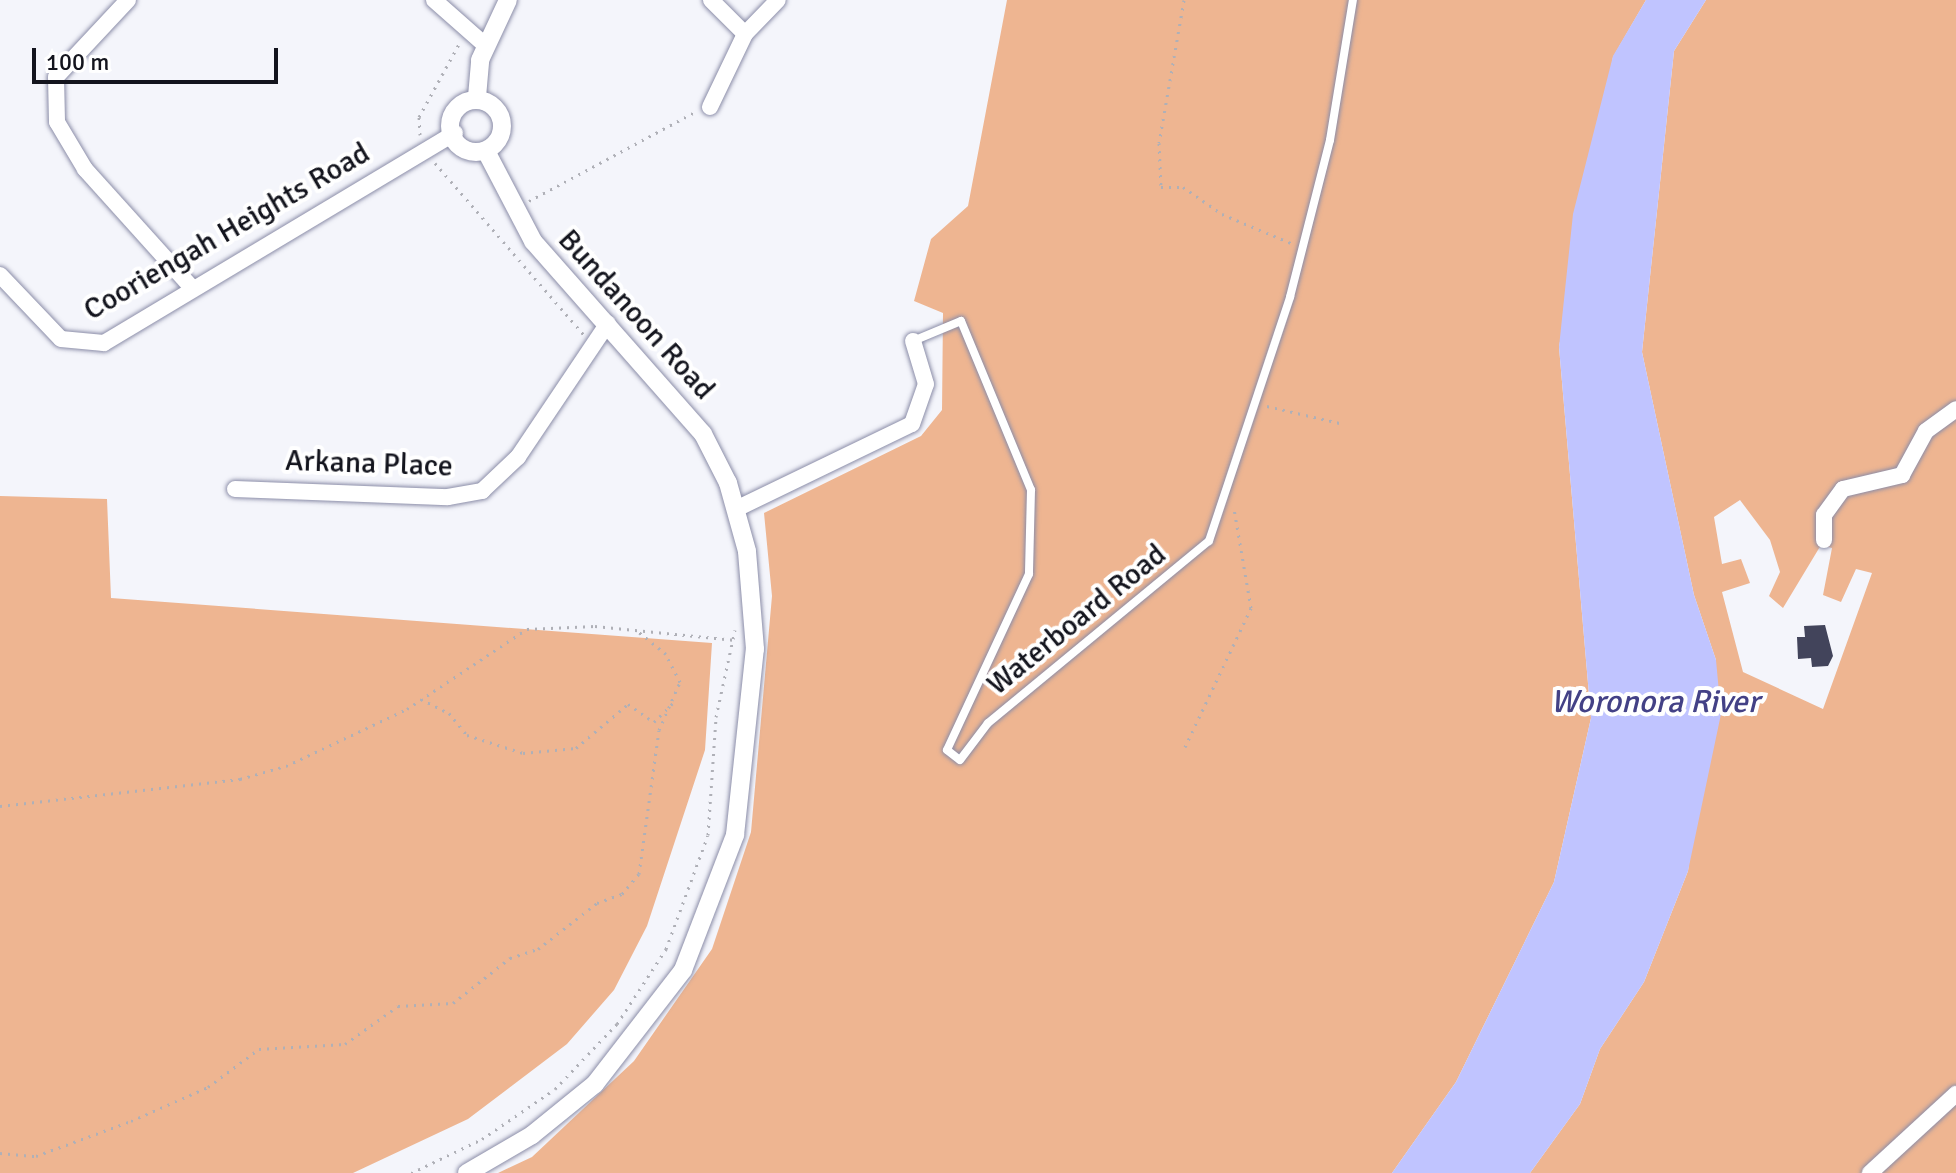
<!DOCTYPE html>
<style>
body{margin:0}
#map{position:relative;width:1956px;height:1173px;overflow:hidden;background:#f4f5fb;font-family:Signika,sans-serif}
div>[style]{position:absolute}
.forest>*{inset:0;background:#eeb591}
.water>*{inset:0;background:#c0c4ff}
.building>*{inset:0;background:#42445b}
.path>*{height:3px;margin-top:-1.5px;transform-origin:0;background:repeating-linear-gradient(90deg,#afb0b7 0 2px,transparent 0 8px)}
.roads{filter:drop-shadow(0 0 2px #8b8da8) drop-shadow(0 0 2px #8b8da8)}
.service>*{height:8px;margin:-4px;padding:0 4px;transform-origin:4px;border-radius:4px;background:#fff}
.minor>*{height:16px;margin:-8px;padding:0 8px;transform-origin:8px;border-radius:8px;background:#fff}
.tertiary>*{height:18px;margin:-9px;padding:0 9px;transform-origin:9px;border-radius:9px;background:#fff}
.tertiary>.ring{margin:-9px;padding:0;box-sizing:content-box;background:none;border:18px solid #fff;border-radius:50%}
span{translate:-50% -50%;white-space:nowrap;text-align:center;line-height:1.15;-webkit-text-stroke:8px #fff;paint-order:stroke}
.street-label{font-size:30px;color:#13141d}
.water-label{font-size:32px;color:#434186;font-style:italic}
.scale{position:absolute;left:32px;top:48px;width:246px;height:36px;box-sizing:border-box;border:4px solid #13141d;border-top:0;padding-left:10px;font-size:24px;line-height:28px;white-space:nowrap;color:#13141d;-webkit-text-stroke:6px #fff;paint-order:stroke}
</style>
<div id="map">
<div class="forest">
<i style="clip-path:polygon(1007px 0,1646px 0,1613px 57px,1559px 347px,1591px 718px,1554px 882px,1456px 1082px,1392px 1173px,498px 1173px,532px 1157px,634px 1061px,712px 949px,751px 832px,772px 596px,764px 513px,921px 436px,942px 410px,943px 313px,914px 301px,931px 239px,968px 206px)"></i>
<i style="clip-path:polygon(evenodd,1706px 0,1956px 0,1956px 1173px,1530px 1173px,1580px 1104px,1600px 1049px,1644px 982px,1688px 871px,1716px 660px,1694px 595px,1642px 352px,1674px 51px,1706px 0,1740px 500px,1770px 540px,1780px 572px,1769px 596px,1783px 608px,1821px 545px,1832px 548px,1823px 595px,1841px 602px,1856px 569px,1872px 573px,1823px 709px,1743px 672px,1722px 592px,1750px 583px,1741px 559px,1722px 564px,1714px 517px,1740px 500px)"></i>
<i style="clip-path:polygon(0 496px,107px 499px,111px 598px,712px 643px,705px 750px,647px 926px,614px 990px,567px 1044px,468px 1119px,353px 1173px,0 1173px)"></i>
</div>
<div class="water">
<i style="clip-path:polygon(1646px 0,1706px 0,1674px 51px,1642px 352px,1694px 595px,1716px 660px,1721px 714px,1688px 871px,1644px 982px,1600px 1049px,1580px 1104px,1530px 1173px,1392px 1173px,1456px 1082px,1554px 882px,1591px 718px,1559px 347px,1573px 214px,1613px 56px)"></i>
</div>
<div class="building">
<i style="clip-path:polygon(1825px 625px,1833px 656px,1828px 666px,1812px 667px,1811px 658px,1798px 659px,1797px 637px,1805px 637px,1804px 626px)"></i>
</div>
<div class="path">
<i style="left:1184px;top:0;width:145px;rotate:99.9deg"></i>
<i style="left:1159px;top:143px;width:44px;rotate:87.4deg"></i>
<i style="left:1161px;top:187px;width:22px"></i>
<i style="left:1183px;top:187px;width:47px;rotate:34.7deg"></i>
<i style="left:1222px;top:214px;width:75px;rotate:22.8deg"></i>
<i style="left:420px;top:135px;width:18px;rotate:-93deg"></i>
<i style="left:419px;top:117px;width:85px;rotate:-61.3deg"></i>
<i style="left:435px;top:163px;width:228px;rotate:49.1deg"></i>
<i style="left:529px;top:201px;width:188px;rotate:-28.2deg"></i>
<i style="left:1267px;top:406px;width:79px;rotate:13.2deg"></i>
<i style="left:421px;top:699px;width:31px;rotate:27deg"></i>
<i style="left:449px;top:713px;width:28px;rotate:51deg"></i>
<i style="left:467px;top:735px;width:59px;rotate:17.8deg"></i>
<i style="left:523px;top:753px;width:53px;rotate:-5.4deg"></i>
<i style="left:576px;top:748px;width:68px;rotate:-40.2deg"></i>
<i style="left:628px;top:704px;width:32px;rotate:35deg"></i>
<i style="left:654px;top:722px;width:30px;rotate:-45deg"></i>
<i style="left:1185px;top:747px;width:154px;rotate:-64.6deg"></i>
<i style="left:1251px;top:608px;width:100px;rotate:-99.7deg"></i>
<i style="left:0;top:806px;width:242px;rotate:-6.4deg"></i>
<i style="left:240px;top:779px;width:48px;rotate:-15.8deg"></i>
<i style="left:286px;top:766px;width:134px;rotate:-25.2deg"></i>
<i style="left:407px;top:709px;width:144px;rotate:-33.7deg"></i>
<i style="left:527px;top:629px;width:68px;rotate:-2.5deg"></i>
<i style="left:595px;top:626px;width:141px;rotate:5.7deg"></i>
<i style="left:0;top:1153px;width:36px;rotate:5deg"></i>
<i style="left:36px;top:1156px;width:101px;rotate:-20.2deg"></i>
<i style="left:131px;top:1121px;width:84px;rotate:-23.8deg"></i>
<i style="left:208px;top:1087px;width:64px;rotate:-36.7deg"></i>
<i style="left:259px;top:1049px;width:86px;rotate:-3.3deg"></i>
<i style="left:345px;top:1044px;width:65px;rotate:-35.6deg"></i>
<i style="left:398px;top:1006px;width:55px;rotate:-3.1deg"></i>
<i style="left:453px;top:1003px;width:73px;rotate:-38.3deg"></i>
<i style="left:510px;top:958px;width:29px;rotate:-18deg"></i>
<i style="left:538px;top:949px;width:75px;rotate:-37.9deg"></i>
<i style="left:597px;top:903px;width:27px;rotate:-20deg"></i>
<i style="left:622px;top:894px;width:26px;rotate:-50deg"></i>
<i style="left:639px;top:874px;width:145px;rotate:-82.1deg"></i>
<i style="left:659px;top:730px;width:52px;rotate:-66.4deg"></i>
<i style="left:680px;top:682px;width:31px;rotate:-117deg"></i>
<i style="left:666px;top:654px;width:35px;rotate:-141deg"></i>
<i style="left:411px;top:1173px;width:79px;rotate:-25.6deg"></i>
<i style="left:482px;top:1139px;width:88px;rotate:-34.4deg"></i>
<i style="left:555px;top:1089px;width:90px;rotate:-46.4deg"></i>
<i style="left:617px;top:1024px;width:90px;rotate:-56.8deg"></i>
<i style="left:666px;top:949px;width:121px;rotate:-69.8deg"></i>
<i style="left:708px;top:835px;width:118px;rotate:-86.1deg"></i>
<i style="left:716px;top:717px;width:89px;rotate:-77.7deg"></i>
</div>
<div class="roads">
<div class="service">
<i style="left:913px;top:341px;width:52px;rotate:-22.6deg"></i>
<i style="left:961px;top:321px;width:183px;rotate:67.5deg"></i>
<i style="left:1031px;top:490px;width:84px;rotate:91.4deg"></i>
<i style="left:1029px;top:574px;width:194px;rotate:115deg"></i>
<i style="left:947px;top:750px;width:16px;rotate:38deg"></i>
<i style="left:960px;top:760px;width:46px;rotate:-52.9deg"></i>
<i style="left:988px;top:723px;width:286px;rotate:-39.5deg"></i>
<i style="left:1209px;top:541px;width:257px;rotate:-71.6deg"></i>
<i style="left:1290px;top:297px;width:162px;rotate:-75.7deg"></i>
<i style="left:1330px;top:140px;width:142px;rotate:-80.7deg"></i>
</div>
<div class="minor">
<i style="left:128px;top:0;width:105px;rotate:133.1deg"></i>
<i style="left:56px;top:77px;width:45px;rotate:88.7deg"></i>
<i style="left:57px;top:122px;width:55px;rotate:59.2deg"></i>
<i style="left:85px;top:169px;width:160px;rotate:48deg"></i>
<i style="left:434px;top:0;width:68px;rotate:41.4deg"></i>
<i style="left:711px;top:0;width:48px;rotate:45deg"></i>
<i style="left:710px;top:107px;width:81px;rotate:-64.4deg"></i>
<i style="left:745px;top:34px;width:47px;rotate:-45.9deg"></i>
<i style="left:0;top:275px;width:88px;rotate:46.4deg"></i>
<i style="left:61px;top:339px;width:43px;rotate:5.3deg"></i>
<i style="left:104px;top:343px;width:409px;rotate:-30.9deg"></i>
<i style="left:235px;top:489px;width:213px;rotate:2.2deg"></i>
<i style="left:448px;top:497px;width:35px;rotate:-10deg"></i>
<i style="left:482px;top:491px;width:50px;rotate:-43.4deg"></i>
<i style="left:518px;top:457px;width:161px;rotate:-56.1deg"></i>
<i style="left:736px;top:509px;width:195px;rotate:-25.8deg"></i>
<i style="left:912px;top:424px;width:42px;rotate:-70.7deg"></i>
<i style="left:926px;top:384px;width:45px;rotate:-106.8deg"></i>
<i style="left:1824px;top:540px;width:25px;rotate:-90deg"></i>
<i style="left:1824px;top:515px;width:32px;rotate:-54deg"></i>
<i style="left:1843px;top:489px;width:61px;rotate:-13.3deg"></i>
<i style="left:1902px;top:475px;width:50px;rotate:-61.4deg"></i>
<i style="left:1926px;top:431px;width:37px;rotate:-36deg"></i>
<i style="left:1870px;top:1173px;width:117px;rotate:-42.6deg"></i>
</div>
<div class="tertiary">
<i style="left:477px;top:97px;width:37px;rotate:-85deg"></i>
<i style="left:480px;top:60px;width:66px;rotate:-65deg"></i>
<i class="ring" style="left:450px;top:100px;width:34px;height:34px"></i>
<i style="left:467px;top:1173px;width:75px;rotate:-30.3deg"></i>
<i style="left:532px;top:1135px;width:81px;rotate:-39deg"></i>
<i style="left:595px;top:1084px;width:144px;rotate:-52.3deg"></i>
<i style="left:683px;top:970px;width:145px;rotate:-68.9deg"></i>
<i style="left:735px;top:835px;width:187px;rotate:-83.9deg"></i>
<i style="left:755px;top:649px;width:98px;rotate:-94.7deg"></i>
<i style="left:747px;top:551px;width:71px;rotate:-105.6deg"></i>
<i style="left:728px;top:483px;width:55px;rotate:-117deg"></i>
<i style="left:703px;top:434px;width:257px;rotate:-131.4deg"></i>
<i style="left:533px;top:241px;width:99px;rotate:-117.6deg"></i>
</div>
</div>
<div class="street-label">
<span style="left:227px;top:232px;rotate:-30deg">Cooriengah Heights Road</span>
<span style="left:636px;top:315px;rotate:48deg">Bundanoon Road</span>
<span style="left:369px;top:464px;rotate:2deg">Arkana Place</span>
<span style="left:1077px;top:620px;rotate:-39deg">Waterboard Road</span>
</div>
<div class="water-label">
<span style="left:1655px;top:702px">Woronora River</span>
</div>
<div class="scale">100 m</div>
</div>
